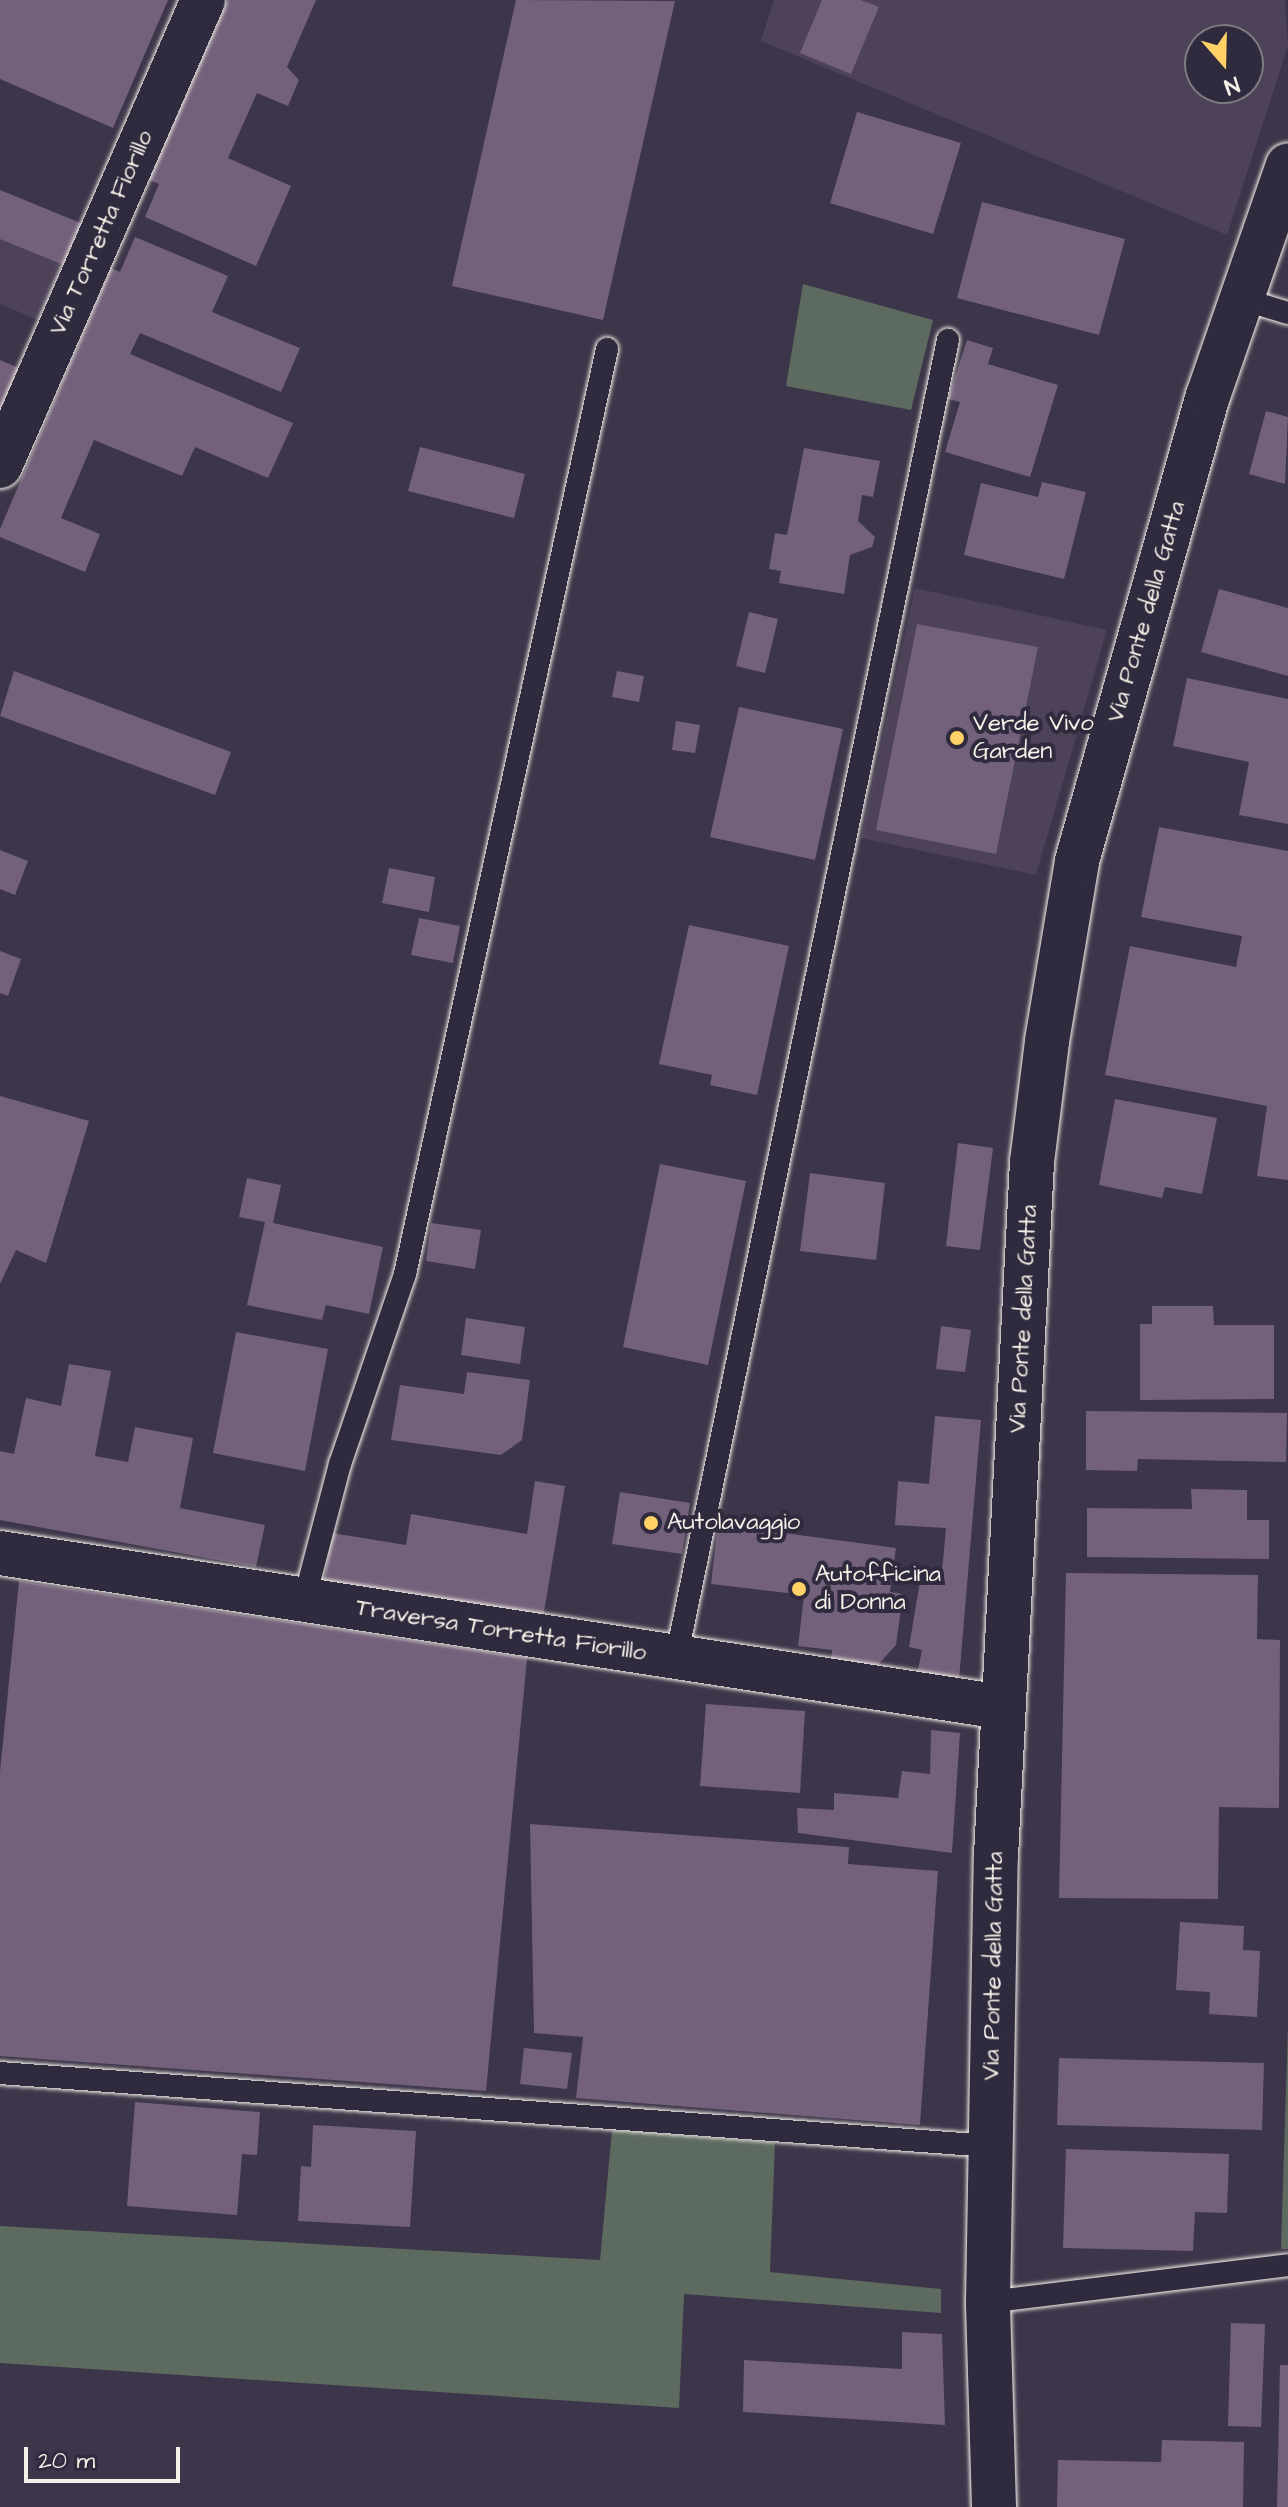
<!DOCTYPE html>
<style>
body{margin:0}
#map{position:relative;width:1288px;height:2507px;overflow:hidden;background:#3d3549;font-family:"Architects Daughter",sans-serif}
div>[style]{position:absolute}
.built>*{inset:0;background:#4d4258}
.green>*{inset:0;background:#5d6a5f}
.building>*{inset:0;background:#73607a}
.roads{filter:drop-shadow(0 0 2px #f4f1e8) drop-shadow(0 0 2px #f4f1e8)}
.lane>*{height:22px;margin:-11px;padding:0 11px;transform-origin:11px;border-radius:11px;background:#2f2a3d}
.street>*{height:44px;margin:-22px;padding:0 22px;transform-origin:22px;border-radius:22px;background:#2f2a3d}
.dots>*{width:22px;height:22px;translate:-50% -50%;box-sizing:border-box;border:4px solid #2f2a3d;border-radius:50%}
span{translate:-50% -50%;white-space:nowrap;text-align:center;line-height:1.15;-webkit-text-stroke:8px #2f2a3d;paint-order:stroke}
.street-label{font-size:24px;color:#f4f1e8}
.poi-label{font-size:24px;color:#f4f1e8}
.left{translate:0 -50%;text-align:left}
.north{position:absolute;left:1184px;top:24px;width:80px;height:80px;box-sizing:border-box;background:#2f2a3d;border:2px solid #7e7a81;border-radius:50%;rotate:160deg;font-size:22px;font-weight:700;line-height:32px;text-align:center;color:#f4f1e8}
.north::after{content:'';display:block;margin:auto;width:28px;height:36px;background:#ffd166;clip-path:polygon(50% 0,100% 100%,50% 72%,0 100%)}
.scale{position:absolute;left:24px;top:2447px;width:156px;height:36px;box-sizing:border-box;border:4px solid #f4f1e8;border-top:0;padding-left:10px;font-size:24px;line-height:28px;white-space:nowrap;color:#f4f1e8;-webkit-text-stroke:6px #2f2a3d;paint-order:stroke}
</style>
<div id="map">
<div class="built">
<i style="clip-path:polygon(evenodd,774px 0,1285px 0,1288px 46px,1227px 235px,761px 41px,774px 0,1200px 40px,1248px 40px,1248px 88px,1200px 88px,1200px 40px)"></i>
<i style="clip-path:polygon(0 190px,83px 224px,43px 322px,0 304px)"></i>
<i style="clip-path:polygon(915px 588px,1107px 630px,1036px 875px,861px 838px)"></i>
</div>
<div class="green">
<i style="clip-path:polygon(803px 284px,933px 320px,911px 410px,786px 386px)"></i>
<i style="clip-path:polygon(1288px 2024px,1288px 2249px,1281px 2249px)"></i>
<i style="clip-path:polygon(612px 2130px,775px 2143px,770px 2272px,941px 2289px,941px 2313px,684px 2294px,679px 2408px,0 2363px,0 2226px,600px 2260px)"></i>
</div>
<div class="building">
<i style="clip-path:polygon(0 0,168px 0,113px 128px,0 79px)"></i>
<i style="clip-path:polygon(228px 0,316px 0,287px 67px,299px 80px,288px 106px,257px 93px,228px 158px,291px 186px,256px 266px,145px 217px,159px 184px,149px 180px)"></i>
<i style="clip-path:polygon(516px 0,675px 1px,603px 320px,452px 286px)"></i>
<i style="clip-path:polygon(822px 0,861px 0,879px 7px,851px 74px,800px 53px)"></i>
<i style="clip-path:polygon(857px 112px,961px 143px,933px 234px,830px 203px)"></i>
<i style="clip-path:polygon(0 190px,83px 224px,66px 266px,0 239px)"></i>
<i style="clip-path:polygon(982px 202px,1125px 239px,1099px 335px,957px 298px)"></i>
<i style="clip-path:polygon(135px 237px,228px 276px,212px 312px,300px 348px,281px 392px,140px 333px,130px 354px,293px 423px,268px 478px,195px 447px,182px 476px,94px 440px,61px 518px,100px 534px,85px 572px,0 537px,0 529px,111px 268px,120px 272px)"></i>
<i style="clip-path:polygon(967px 340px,993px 348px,988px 364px,1058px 385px,1030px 477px,945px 452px,960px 402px,948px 399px)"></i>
<i style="clip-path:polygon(0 360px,21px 369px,0 419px)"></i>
<i style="clip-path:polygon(1266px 411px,1288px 417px,1285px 484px,1249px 474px)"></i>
<i style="clip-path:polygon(420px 447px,525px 474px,514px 518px,408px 491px)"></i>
<i style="clip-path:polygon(804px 448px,880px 461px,873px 497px,862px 495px,858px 521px,875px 537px,872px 547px,850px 555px,844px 594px,779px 583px,781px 571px,769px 569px,775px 533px,787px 535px)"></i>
<i style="clip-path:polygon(1042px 482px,1086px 492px,1064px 579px,964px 555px,981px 483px,1038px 497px)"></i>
<i style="clip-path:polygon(1219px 589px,1288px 608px,1288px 676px,1201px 652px)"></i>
<i style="clip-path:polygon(749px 612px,778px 619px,765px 673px,736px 666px)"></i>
<i style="clip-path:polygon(917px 624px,1038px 647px,996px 854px,876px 830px)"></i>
<i style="clip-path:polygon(14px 671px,231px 752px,215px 795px,0 716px)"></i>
<i style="clip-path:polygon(617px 671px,644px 676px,639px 702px,612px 697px)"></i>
<i style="clip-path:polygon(1187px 678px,1288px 699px,1288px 824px,1239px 815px,1249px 762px,1173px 746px)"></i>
<i style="clip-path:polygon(739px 707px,843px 729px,815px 860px,710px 837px)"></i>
<i style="clip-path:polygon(676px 721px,700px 725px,695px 753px,672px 750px)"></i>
<i style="clip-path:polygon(1159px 827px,1288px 851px,1288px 1180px,1257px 1176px,1267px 1106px,1105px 1075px,1130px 946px,1236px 967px,1242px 936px,1141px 917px)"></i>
<i style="clip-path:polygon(0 850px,28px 861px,15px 895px,0 889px)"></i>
<i style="clip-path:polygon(389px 868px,435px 877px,429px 912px,382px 903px)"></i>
<i style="clip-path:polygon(419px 918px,460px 926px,453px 963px,411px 955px)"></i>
<i style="clip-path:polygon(689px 925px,789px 946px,757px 1095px,710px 1085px,712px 1075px,659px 1064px)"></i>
<i style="clip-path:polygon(0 951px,21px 959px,8px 996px,0 993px)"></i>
<i style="clip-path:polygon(0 1096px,89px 1121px,46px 1263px,16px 1250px,0 1284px)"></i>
<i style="clip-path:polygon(1115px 1099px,1217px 1118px,1202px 1194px,1165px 1187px,1162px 1198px,1099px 1185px)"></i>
<i style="clip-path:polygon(958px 1143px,993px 1148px,980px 1250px,946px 1246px)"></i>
<i style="clip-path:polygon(660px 1164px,746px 1181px,708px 1365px,623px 1347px)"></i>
<i style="clip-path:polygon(810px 1173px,885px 1183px,876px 1260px,800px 1251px)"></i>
<i style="clip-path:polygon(247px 1178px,281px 1185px,273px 1223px,383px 1247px,369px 1314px,326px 1305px,322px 1320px,247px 1305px,265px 1222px,239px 1217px)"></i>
<i style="clip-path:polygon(431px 1223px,481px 1230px,475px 1269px,426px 1261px)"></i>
<i style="clip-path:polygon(1152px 1306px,1213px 1306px,1214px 1325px,1274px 1325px,1274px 1399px,1140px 1400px,1140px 1324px,1152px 1324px)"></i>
<i style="clip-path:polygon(466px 1318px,525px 1327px,520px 1364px,461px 1355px)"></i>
<i style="clip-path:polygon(941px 1326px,971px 1330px,965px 1372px,936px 1369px)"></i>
<i style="clip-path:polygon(236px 1332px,328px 1349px,305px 1471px,213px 1453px)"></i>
<i style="clip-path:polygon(69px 1364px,111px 1371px,95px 1456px,128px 1462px,135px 1427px,193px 1438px,180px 1508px,265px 1525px,256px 1567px,0 1520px,0 1451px,14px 1454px,26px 1398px,61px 1406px)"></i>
<i style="clip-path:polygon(467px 1372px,530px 1380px,522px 1440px,501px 1455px,391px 1440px,400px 1385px,464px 1394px)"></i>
<i style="clip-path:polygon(1086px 1411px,1287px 1413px,1286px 1462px,1138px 1459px,1137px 1471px,1086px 1470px)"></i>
<i style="clip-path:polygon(935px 1416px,981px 1420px,959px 1680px,917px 1674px,922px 1650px,909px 1647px,922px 1569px,942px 1571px,946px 1528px,895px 1525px,898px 1481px,929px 1484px)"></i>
<i style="clip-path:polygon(535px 1481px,565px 1486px,543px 1618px,324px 1583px,332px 1533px,406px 1545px,411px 1514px,527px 1534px)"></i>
<i style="clip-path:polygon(1191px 1489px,1247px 1490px,1247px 1520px,1269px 1520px,1269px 1559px,1087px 1557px,1087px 1508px,1192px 1509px)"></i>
<i style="clip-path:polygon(620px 1492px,690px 1503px,682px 1554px,612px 1544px)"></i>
<i style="clip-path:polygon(718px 1524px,896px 1548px,890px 1592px,903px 1594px,896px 1645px,875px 1668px,831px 1662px,832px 1650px,798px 1646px,804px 1595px,711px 1584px)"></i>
<i style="clip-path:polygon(1066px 1573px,1258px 1575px,1257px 1639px,1280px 1640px,1279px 1808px,1219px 1807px,1218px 1899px,1059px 1898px)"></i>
<i style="clip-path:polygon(19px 1581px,527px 1658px,486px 2091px,0 2056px,0 1772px)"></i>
<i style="clip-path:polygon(706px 1704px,805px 1711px,800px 1793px,700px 1786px)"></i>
<i style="clip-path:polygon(931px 1730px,960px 1733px,952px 1853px,798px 1833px,797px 1808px,834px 1810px,834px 1793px,898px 1798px,902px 1771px,930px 1774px)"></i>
<i style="clip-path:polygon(530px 1824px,849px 1847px,848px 1864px,938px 1871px,920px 2125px,576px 2098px,583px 2037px,534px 2033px)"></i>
<i style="clip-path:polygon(1180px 1922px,1244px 1926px,1243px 1950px,1260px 1951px,1257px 2017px,1209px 2014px,1210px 1992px,1176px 1990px)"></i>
<i style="clip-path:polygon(524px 2048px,572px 2053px,567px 2089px,520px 2084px)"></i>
<i style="clip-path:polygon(1059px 2058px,1264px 2063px,1262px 2130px,1057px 2125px)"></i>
<i style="clip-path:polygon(135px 2102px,260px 2112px,257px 2155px,242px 2154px,237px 2215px,127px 2206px)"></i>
<i style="clip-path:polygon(313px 2125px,416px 2131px,410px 2227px,298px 2221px,301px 2166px,311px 2167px)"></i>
<i style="clip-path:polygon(1066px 2149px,1229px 2154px,1227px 2213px,1195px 2212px,1193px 2251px,1063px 2248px)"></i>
<i style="clip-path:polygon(1231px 2323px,1265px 2324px,1261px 2427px,1228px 2426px)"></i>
<i style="clip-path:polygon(902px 2332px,942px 2334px,945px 2425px,743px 2412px,744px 2360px,902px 2369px)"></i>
<i style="clip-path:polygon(1280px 2365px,1288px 2365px,1288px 2507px,1277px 2507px)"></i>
<i style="clip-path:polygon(1162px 2440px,1244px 2442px,1243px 2507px,1057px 2507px,1058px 2460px,1161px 2462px)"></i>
</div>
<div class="roads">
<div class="lane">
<i style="left:1242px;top:299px;width:48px;rotate:16.9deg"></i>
<i style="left:304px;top:1601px;width:142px;rotate:-75.3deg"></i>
<i style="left:340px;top:1464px;width:201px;rotate:-71.1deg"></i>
<i style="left:405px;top:1274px;width:947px;rotate:-77.68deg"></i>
<i style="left:676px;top:1659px;width:1347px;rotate:-78.35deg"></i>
<i style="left:0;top:2073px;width:993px;rotate:4.22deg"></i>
<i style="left:988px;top:2302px;width:302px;rotate:-7deg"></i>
</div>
<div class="street">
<i style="left:0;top:466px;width:508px;rotate:-66.46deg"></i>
<i style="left:0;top:1553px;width:1014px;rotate:8.74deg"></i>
<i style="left:994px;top:2507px;width:205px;rotate:-91.7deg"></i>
<i style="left:988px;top:2302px;width:446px;rotate:-89deg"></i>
<i style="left:996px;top:1856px;width:695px;rotate:-87.03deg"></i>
<i style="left:1032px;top:1162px;width:122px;rotate:-82.9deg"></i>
<i style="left:1047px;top:1041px;width:182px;rotate:-80.5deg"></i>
<i style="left:1077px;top:861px;width:483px;rotate:-74.3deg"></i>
<i style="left:1208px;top:396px;width:244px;rotate:-70.9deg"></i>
</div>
</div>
<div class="dots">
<i style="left:957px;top:738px;background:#ffd166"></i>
<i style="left:651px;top:1523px;background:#ffd166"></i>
<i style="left:799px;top:1589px;background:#ffd166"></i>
</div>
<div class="street-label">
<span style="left:102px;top:233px;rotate:-66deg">Via Torretta Fiorillo</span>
<span style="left:1147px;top:612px;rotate:-74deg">Via Ponte della Gatta</span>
<span style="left:1024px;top:1319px;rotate:-87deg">Via Ponte della Gatta</span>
<span style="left:501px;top:1631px;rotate:9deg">Traversa Torretta Fiorillo</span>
<span style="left:994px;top:1966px;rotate:-89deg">Via Ponte della Gatta</span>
</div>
<div class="poi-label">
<span class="left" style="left:973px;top:738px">Verde Vivo<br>Garden</span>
<span class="left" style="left:667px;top:1523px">Autolavaggio</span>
<span class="left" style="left:815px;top:1589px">Autofficina<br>di Donna</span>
</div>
<div class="north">N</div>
<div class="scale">20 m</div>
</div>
